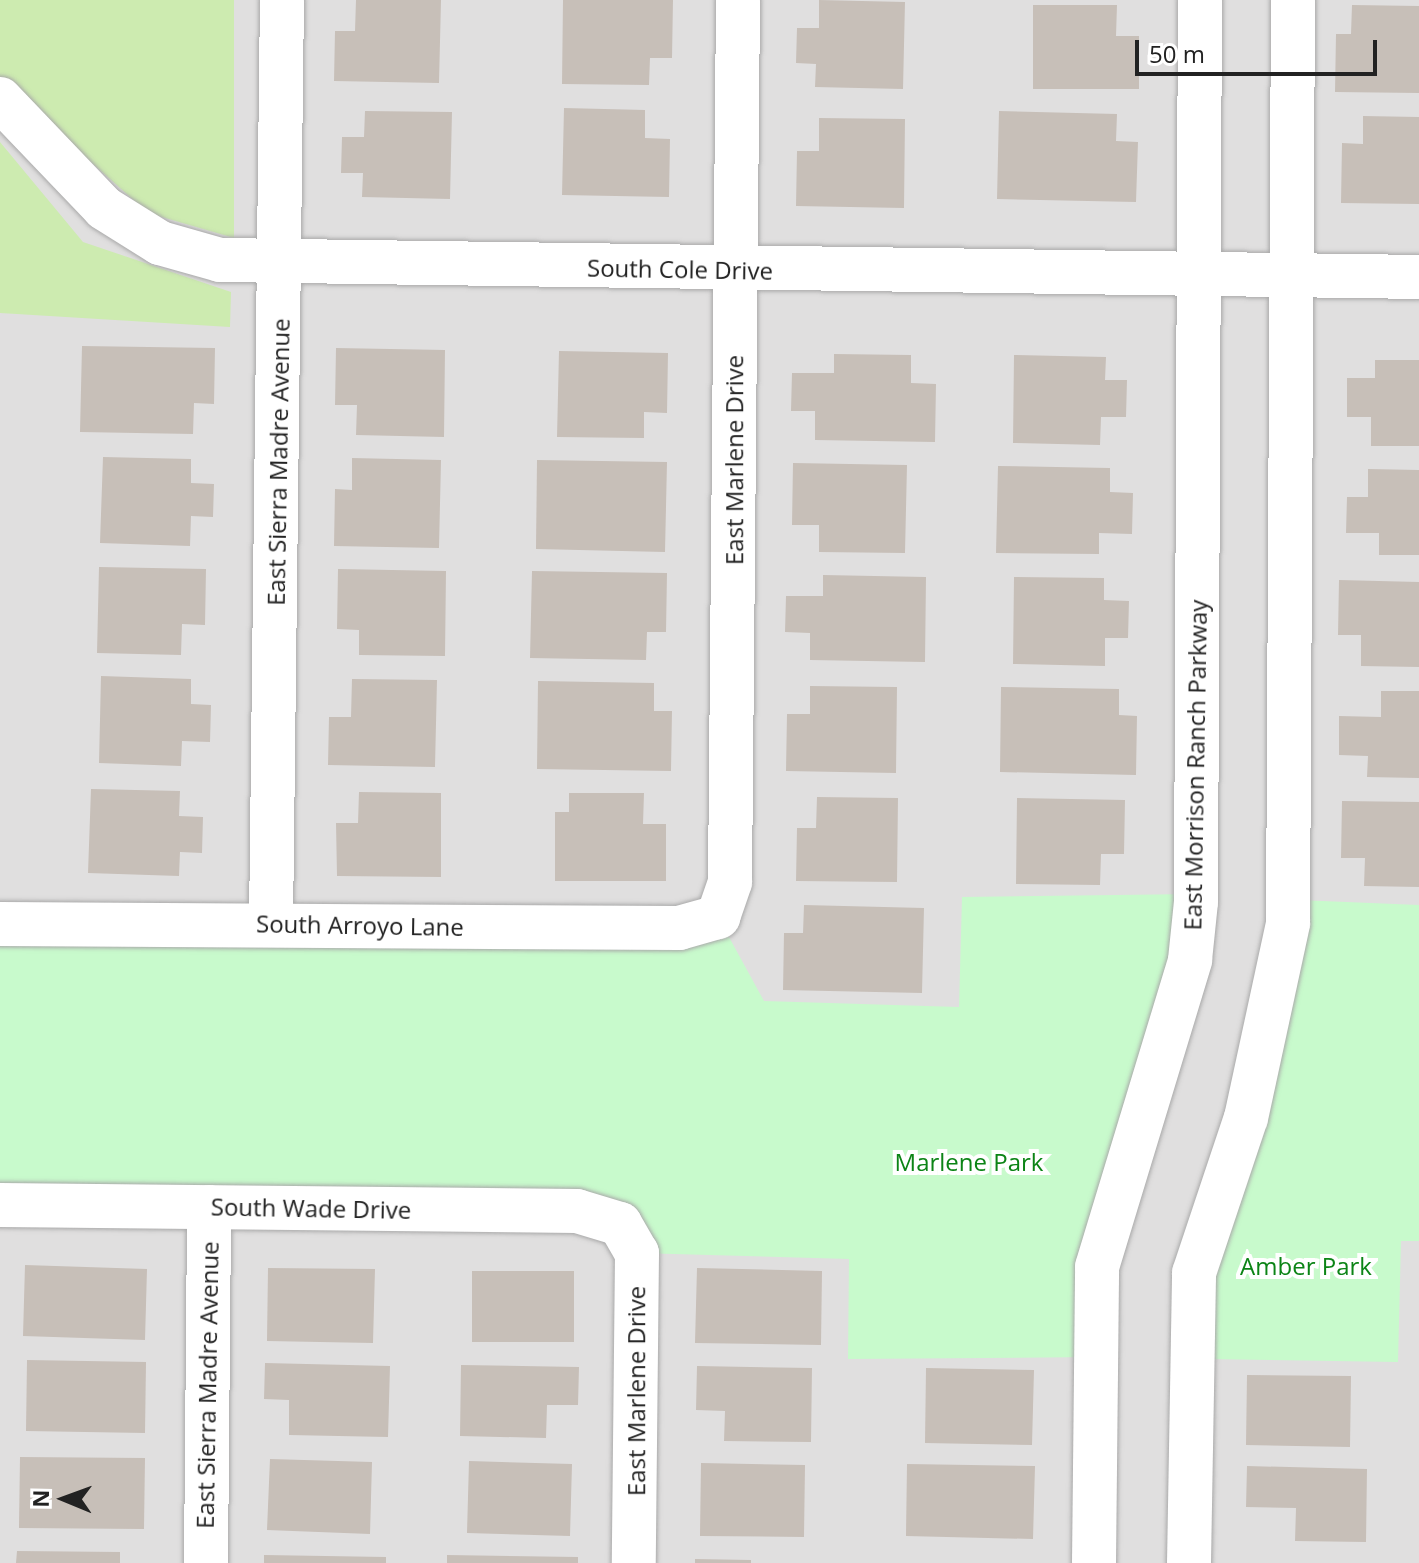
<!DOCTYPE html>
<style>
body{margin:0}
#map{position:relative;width:1419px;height:1563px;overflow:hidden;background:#f2efe9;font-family:"Open Sans",sans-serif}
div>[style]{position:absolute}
.residential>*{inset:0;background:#e0dfdf}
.grass>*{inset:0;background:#cdebb0}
.park>*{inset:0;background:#c8facc}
.building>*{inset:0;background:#c7bfb8}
.roads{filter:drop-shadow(0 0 2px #a9a9a9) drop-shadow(0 0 2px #a9a9a9)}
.minor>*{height:44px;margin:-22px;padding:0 22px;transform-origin:22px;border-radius:22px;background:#fff}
span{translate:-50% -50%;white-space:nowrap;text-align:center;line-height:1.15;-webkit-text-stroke:8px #fff;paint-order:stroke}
.street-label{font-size:24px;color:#222}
.park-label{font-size:24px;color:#0c8416}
.north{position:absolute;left:24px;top:1459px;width:80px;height:80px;-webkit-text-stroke:6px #fff;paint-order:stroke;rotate:271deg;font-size:22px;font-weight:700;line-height:32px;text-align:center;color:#222}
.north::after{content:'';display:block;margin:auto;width:28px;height:36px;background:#222;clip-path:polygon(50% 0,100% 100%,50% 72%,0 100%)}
.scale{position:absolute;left:1135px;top:40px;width:242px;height:36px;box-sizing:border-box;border:4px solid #222;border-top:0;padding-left:10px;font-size:24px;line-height:28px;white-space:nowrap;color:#222;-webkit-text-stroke:6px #fff;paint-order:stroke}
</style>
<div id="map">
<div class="residential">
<i style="clip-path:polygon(0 0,1419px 0,1419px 1563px,0 1563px)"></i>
</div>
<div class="grass">
<i style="clip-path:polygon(0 0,234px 0,234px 238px,148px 213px,0 81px)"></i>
<i style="clip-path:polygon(0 142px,83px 242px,231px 292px,230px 327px,0 313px)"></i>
</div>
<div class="park">
<i style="clip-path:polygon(1195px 894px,1096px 1357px,848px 1359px,849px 1259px,637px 1253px,620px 1224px,0 1205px,0 924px,718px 917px,764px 1001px,959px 1007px,962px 897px)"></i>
<i style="clip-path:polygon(1298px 900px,1419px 905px,1419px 1241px,1401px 1241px,1398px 1362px,1204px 1359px,1202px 1296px)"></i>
</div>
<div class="building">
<i style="clip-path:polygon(356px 0,441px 0,439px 83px,334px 81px,335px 31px,355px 31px)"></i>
<i style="clip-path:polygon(563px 0,673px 0,672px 58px,650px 58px,649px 85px,562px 84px)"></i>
<i style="clip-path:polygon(819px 0,905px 2px,903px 89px,815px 87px,816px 64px,796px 63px,797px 28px,819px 28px)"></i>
<i style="clip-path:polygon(1033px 5px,1117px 5px,1116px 36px,1139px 36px,1139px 89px,1033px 89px)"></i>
<i style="clip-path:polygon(1352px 5px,1419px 6px,1419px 93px,1335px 92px,1336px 34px,1351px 34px)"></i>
<i style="clip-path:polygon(564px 108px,645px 110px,645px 138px,670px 139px,669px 197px,562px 195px)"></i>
<i style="clip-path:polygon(365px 111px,452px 112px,450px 199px,362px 197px,363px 173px,341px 173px,342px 137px,364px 137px)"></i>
<i style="clip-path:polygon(999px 111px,1117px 114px,1116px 141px,1138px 142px,1136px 202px,997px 199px)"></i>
<i style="clip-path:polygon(1363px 116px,1419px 117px,1419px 204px,1341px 203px,1342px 143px,1363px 144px)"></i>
<i style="clip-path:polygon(819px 118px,905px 119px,904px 208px,796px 206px,797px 151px,819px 151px)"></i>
<i style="clip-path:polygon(82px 346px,215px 348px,214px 404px,194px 403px,193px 434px,80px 432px)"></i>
<i style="clip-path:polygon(336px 348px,445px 350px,444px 437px,356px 435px,357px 405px,335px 405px)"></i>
<i style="clip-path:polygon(559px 351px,668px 353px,667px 413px,644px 412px,644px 438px,557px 437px)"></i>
<i style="clip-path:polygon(834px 354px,911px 355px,911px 383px,936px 384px,935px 442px,815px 440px,815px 411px,791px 411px,792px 373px,834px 373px)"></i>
<i style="clip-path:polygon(1014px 355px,1106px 357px,1105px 380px,1127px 380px,1126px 417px,1101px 417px,1100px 445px,1013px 443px)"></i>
<i style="clip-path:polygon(1375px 360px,1419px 360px,1419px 446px,1371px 446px,1371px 417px,1347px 417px,1347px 378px,1375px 378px)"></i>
<i style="clip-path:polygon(103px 457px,191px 459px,191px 483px,214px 484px,213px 517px,191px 516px,190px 546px,100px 543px)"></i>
<i style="clip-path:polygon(352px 458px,441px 460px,439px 548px,334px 546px,335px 489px,352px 490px)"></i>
<i style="clip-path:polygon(537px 460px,667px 462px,665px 552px,536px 549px)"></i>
<i style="clip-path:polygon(793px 463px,907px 465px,905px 553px,819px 552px,819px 525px,792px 525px)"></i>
<i style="clip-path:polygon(998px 466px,1110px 468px,1110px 492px,1133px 493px,1132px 534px,1099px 533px,1099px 554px,996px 553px)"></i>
<i style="clip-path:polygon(1368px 469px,1419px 470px,1419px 555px,1379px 555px,1379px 533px,1346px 533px,1347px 497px,1368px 497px)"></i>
<i style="clip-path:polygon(99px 567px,206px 569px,205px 625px,182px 624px,181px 655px,97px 653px)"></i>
<i style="clip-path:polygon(338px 569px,446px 571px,445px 656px,359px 655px,359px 630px,337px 629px)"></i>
<i style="clip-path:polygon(532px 571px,667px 573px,666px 632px,647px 632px,646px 660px,530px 658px)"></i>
<i style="clip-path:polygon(823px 575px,926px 577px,925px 662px,810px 660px,810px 633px,785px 632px,786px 596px,823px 596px)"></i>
<i style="clip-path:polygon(1014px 577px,1104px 578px,1104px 600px,1129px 601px,1128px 638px,1105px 638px,1105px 666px,1013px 664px)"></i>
<i style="clip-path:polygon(1339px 580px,1419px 582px,1419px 667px,1361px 666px,1361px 635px,1338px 635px)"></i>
<i style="clip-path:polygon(101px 676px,191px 679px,191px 704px,211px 705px,210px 742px,182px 741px,181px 766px,99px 763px)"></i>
<i style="clip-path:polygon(352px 679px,437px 680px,435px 767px,328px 765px,329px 717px,351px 717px)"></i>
<i style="clip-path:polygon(538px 681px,654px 683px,654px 711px,672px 711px,671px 771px,537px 769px)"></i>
<i style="clip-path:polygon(810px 686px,897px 687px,896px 773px,786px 771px,787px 714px,810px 714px)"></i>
<i style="clip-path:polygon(1001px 687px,1119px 689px,1119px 715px,1137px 716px,1136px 775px,1000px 772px)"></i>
<i style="clip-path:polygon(1381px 691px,1419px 691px,1419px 778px,1367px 777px,1368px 756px,1339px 755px,1339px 716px,1381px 717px)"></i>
<i style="clip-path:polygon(91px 789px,180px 791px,179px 816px,203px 817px,202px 853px,180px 852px,179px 876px,88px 873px)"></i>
<i style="clip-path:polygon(359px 792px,441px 793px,441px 877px,337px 876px,336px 823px,358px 823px)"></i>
<i style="clip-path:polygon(569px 793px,644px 793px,643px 824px,666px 824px,666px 881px,555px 881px,555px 812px,569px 812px)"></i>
<i style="clip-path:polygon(817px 797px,898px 798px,897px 882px,796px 881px,797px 828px,816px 828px)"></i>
<i style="clip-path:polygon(1017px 798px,1125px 800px,1124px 854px,1101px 854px,1100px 885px,1016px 884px)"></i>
<i style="clip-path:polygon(1342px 801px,1419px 802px,1419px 887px,1364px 886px,1365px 858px,1341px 858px)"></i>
<i style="clip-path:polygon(804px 905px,924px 908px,922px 993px,783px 990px,784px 933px,803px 933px)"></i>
<i style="clip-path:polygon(25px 1265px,147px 1269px,145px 1340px,23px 1336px)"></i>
<i style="clip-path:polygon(268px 1268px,375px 1269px,373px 1343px,267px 1341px)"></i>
<i style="clip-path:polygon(697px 1268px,822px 1271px,821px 1345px,695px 1343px)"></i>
<i style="clip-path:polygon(472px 1271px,574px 1271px,574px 1342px,472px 1342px)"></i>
<i style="clip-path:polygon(27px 1360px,146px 1362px,145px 1433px,26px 1431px)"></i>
<i style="clip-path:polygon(265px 1363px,390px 1366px,388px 1437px,289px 1435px,289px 1400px,264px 1399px)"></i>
<i style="clip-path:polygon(461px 1365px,579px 1367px,578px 1405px,547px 1405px,546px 1438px,460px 1436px)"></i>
<i style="clip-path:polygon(697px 1366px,812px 1368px,811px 1442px,724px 1441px,725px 1411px,696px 1410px)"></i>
<i style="clip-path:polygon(926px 1368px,1034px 1370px,1032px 1445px,925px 1443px)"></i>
<i style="clip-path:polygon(1247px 1375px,1351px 1376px,1350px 1447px,1246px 1445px)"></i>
<i style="clip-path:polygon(20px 1457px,145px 1458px,144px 1529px,19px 1528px)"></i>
<i style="clip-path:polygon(270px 1459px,372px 1462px,370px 1534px,267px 1530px)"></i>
<i style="clip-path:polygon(469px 1461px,572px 1464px,570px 1536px,467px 1533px)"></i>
<i style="clip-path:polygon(701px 1463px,805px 1465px,804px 1537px,700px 1536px)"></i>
<i style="clip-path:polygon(907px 1464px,1035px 1466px,1033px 1539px,906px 1536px)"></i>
<i style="clip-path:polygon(1247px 1466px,1367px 1469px,1366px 1542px,1295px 1541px,1296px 1508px,1246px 1507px)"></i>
<i style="clip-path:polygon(17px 1551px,120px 1552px,120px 1563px,16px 1563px)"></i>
<i style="clip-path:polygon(264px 1555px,386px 1557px,386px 1563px,264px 1563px)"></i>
<i style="clip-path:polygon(447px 1555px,578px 1557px,578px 1563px,447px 1563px)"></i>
<i style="clip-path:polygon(695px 1559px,751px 1560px,751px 1563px,695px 1563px)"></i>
</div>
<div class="roads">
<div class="minor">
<i style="left:0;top:99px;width:151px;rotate:46.3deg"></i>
<i style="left:104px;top:208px;width:66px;rotate:32deg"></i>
<i style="left:160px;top:243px;width:62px;rotate:15.8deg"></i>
<i style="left:220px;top:260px;width:1199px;rotate:0.81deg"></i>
<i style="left:0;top:924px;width:679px;rotate:0.34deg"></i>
<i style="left:679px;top:928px;width:41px;rotate:-15.8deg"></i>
<i style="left:718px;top:917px;width:37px;rotate:-71deg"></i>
<i style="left:730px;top:882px;width:882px;rotate:-89.48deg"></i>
<i style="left:271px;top:924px;width:924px;rotate:-89.32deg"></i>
<i style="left:0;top:1205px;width:577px;rotate:0.6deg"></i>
<i style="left:577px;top:1211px;width:45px;rotate:16.8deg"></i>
<i style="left:620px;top:1224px;width:34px;rotate:60deg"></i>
<i style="left:637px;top:1253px;width:310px;rotate:90.6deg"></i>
<i style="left:206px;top:1563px;width:356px;rotate:-89.5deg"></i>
<i style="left:1094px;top:1563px;width:296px;rotate:-89.4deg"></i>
<i style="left:1097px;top:1267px;width:321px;rotate:-73.1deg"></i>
<i style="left:1190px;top:960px;width:58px;rotate:-84.1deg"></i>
<i style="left:1196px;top:902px;width:902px;rotate:-89.75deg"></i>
<i style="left:1189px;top:1563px;width:290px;rotate:-89deg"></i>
<i style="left:1194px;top:1273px;width:163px;rotate:-71.5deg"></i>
<i style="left:1246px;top:1118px;width:199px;rotate:-77.8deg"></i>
<i style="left:1288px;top:923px;width:923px;rotate:-89.69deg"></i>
</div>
</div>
<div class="street-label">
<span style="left:680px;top:269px;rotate:1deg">South Cole Drive</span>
<span style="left:734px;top:460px;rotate:-90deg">East Marlene Drive</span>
<span style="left:278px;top:462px;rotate:-89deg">East Sierra Madre Avenue</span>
<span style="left:1195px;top:765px;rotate:-89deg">East Morrison Ranch Parkway</span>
<span style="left:360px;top:925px;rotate:1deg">South Arroyo Lane</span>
<span style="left:311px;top:1208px;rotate:1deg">South Wade Drive</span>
<span style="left:207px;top:1385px;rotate:-89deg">East Sierra Madre Avenue</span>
<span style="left:636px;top:1391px;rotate:-90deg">East Marlene Drive</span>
</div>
<div class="park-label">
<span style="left:969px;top:1162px">Marlene Park</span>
<span style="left:1306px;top:1266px">Amber Park</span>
</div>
<div class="north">N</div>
<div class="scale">50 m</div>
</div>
